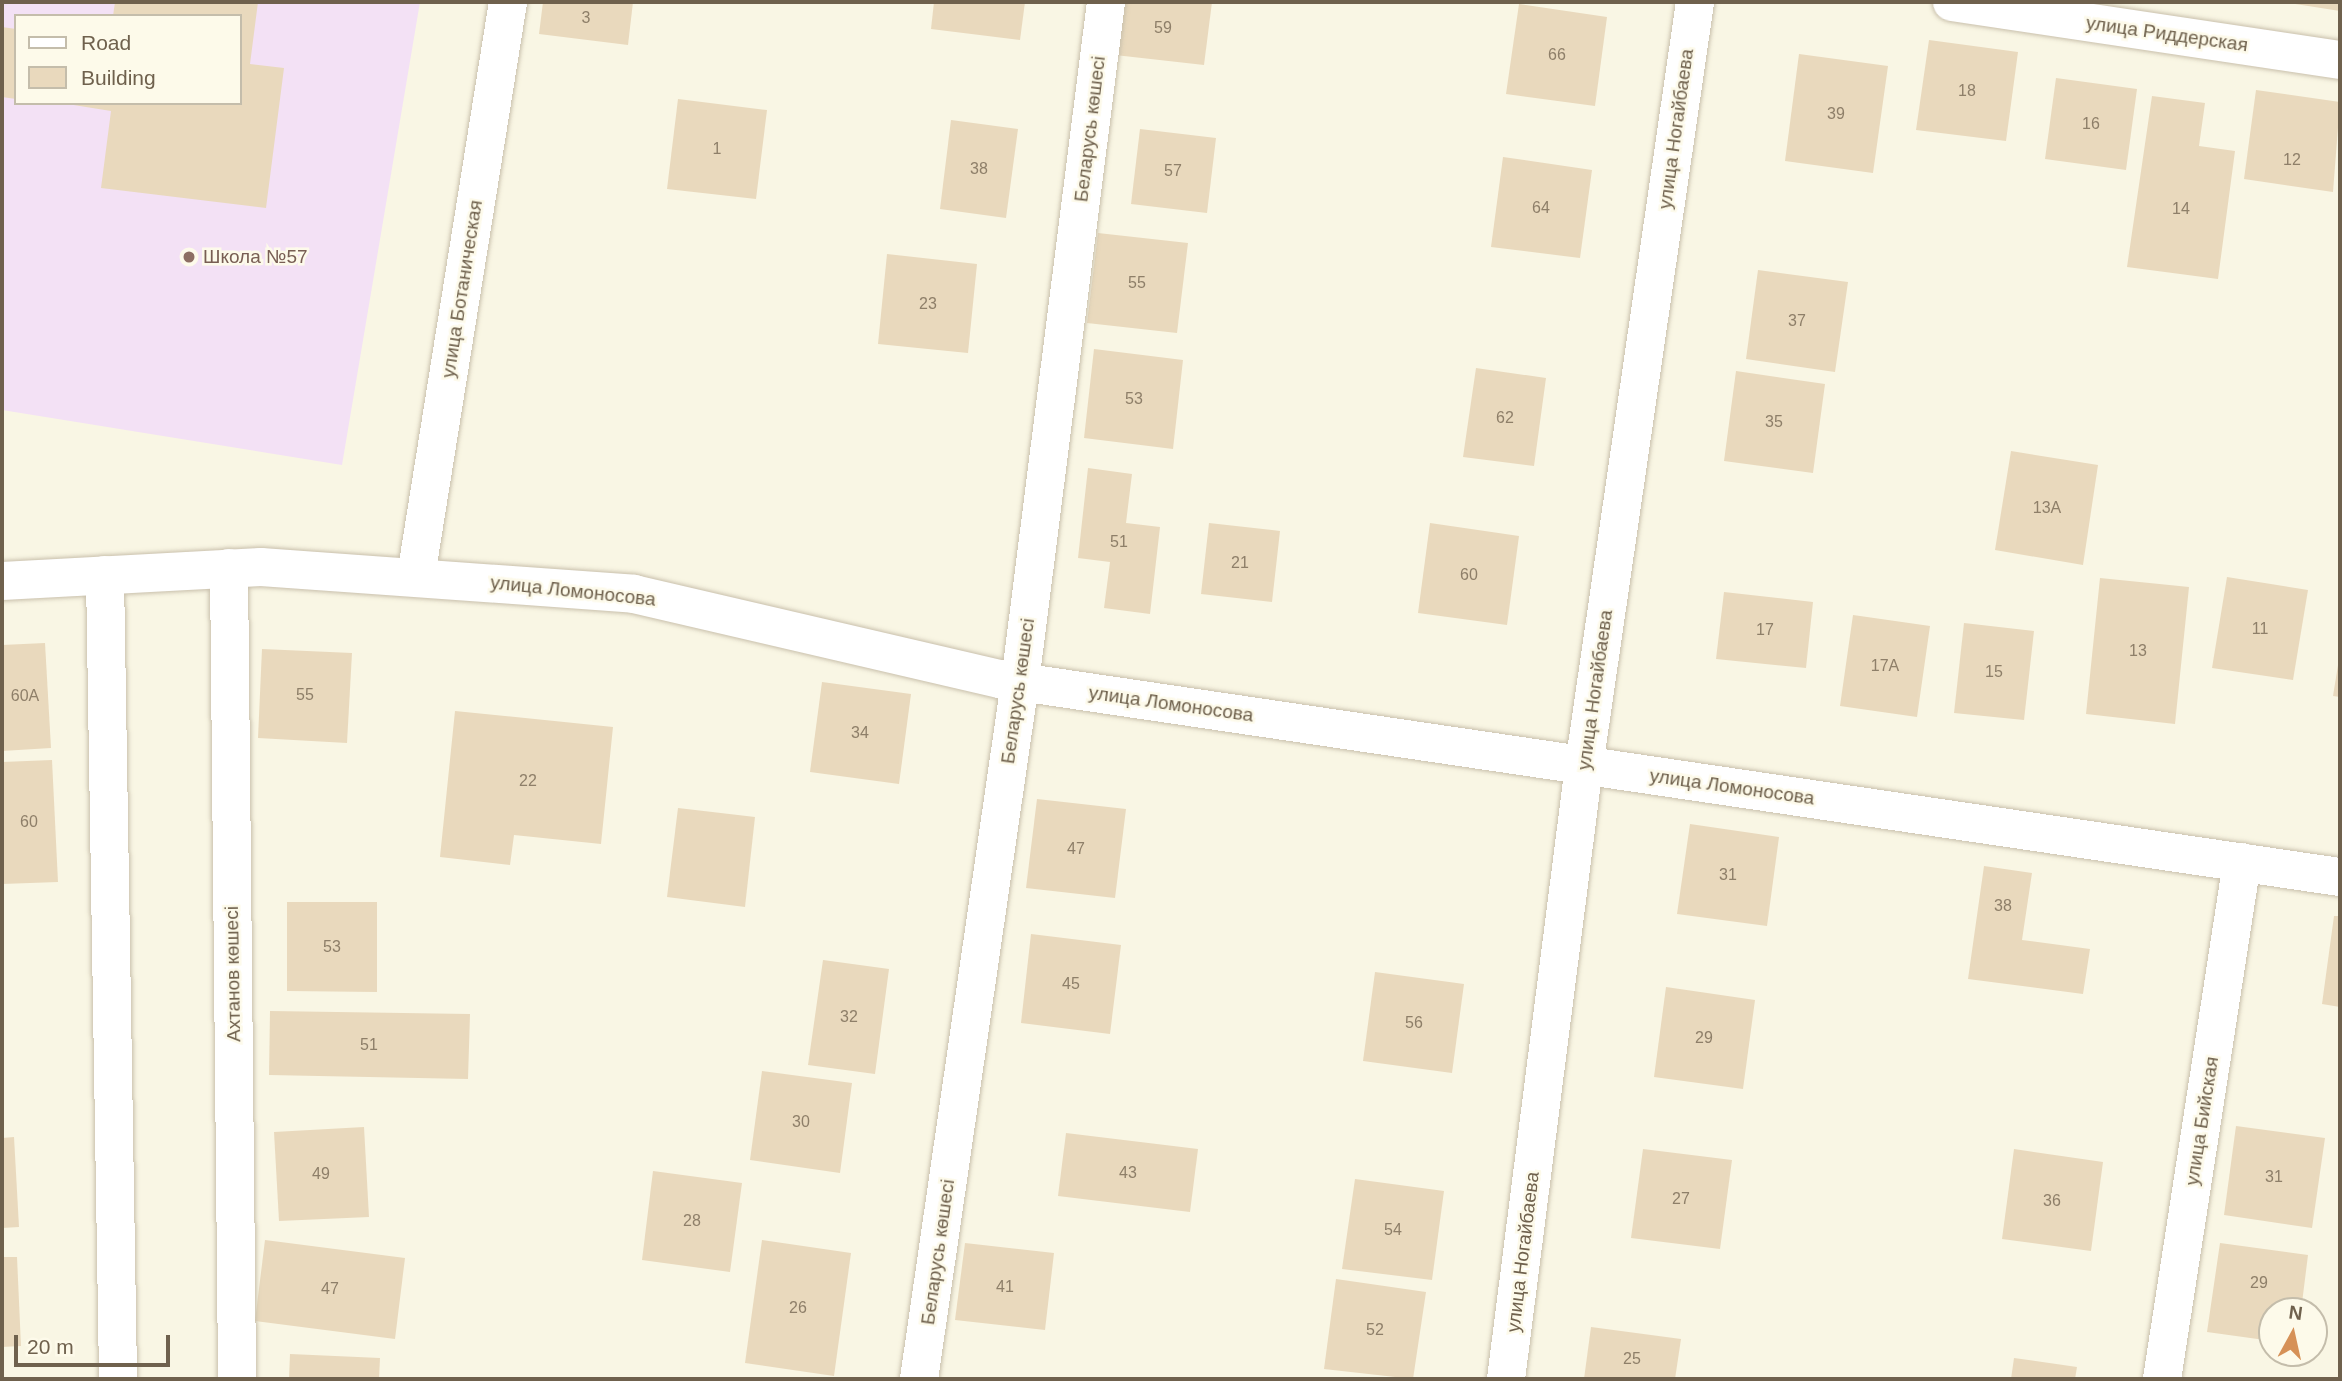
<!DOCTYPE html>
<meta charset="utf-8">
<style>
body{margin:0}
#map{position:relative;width:2342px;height:1381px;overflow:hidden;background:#f9f6e4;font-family:Arial,sans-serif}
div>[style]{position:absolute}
.education>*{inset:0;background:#f3e1f5}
.building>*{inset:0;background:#e9d9bd}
.roads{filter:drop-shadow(0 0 2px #c9c0ac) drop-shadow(0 0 2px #c9c0ac)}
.minor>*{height:38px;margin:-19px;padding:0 19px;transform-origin:19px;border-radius:19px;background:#fff}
.dots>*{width:19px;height:19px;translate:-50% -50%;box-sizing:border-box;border:4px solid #fdfaea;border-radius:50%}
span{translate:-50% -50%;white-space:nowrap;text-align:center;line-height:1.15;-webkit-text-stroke:5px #fdfaea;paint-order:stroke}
.number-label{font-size:16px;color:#8e7f69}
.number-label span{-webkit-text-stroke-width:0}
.street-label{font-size:19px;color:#6f614d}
.education-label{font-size:19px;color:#785e54}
.left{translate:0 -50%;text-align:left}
.frame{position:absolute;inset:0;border:4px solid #6f614d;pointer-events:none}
.legend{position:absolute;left:14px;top:14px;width:228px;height:91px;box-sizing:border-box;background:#fdfaea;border:2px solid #c4bdab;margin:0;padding:9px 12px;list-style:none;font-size:21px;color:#6f614d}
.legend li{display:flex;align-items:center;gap:14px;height:35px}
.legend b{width:35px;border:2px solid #c4bdab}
.north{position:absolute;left:2258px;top:1297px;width:70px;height:70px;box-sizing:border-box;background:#fdfaea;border:2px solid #c4bdab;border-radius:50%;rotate:8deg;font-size:19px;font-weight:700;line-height:28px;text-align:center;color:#6f614d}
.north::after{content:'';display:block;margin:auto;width:24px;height:32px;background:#d69157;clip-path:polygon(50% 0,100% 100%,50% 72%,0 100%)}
.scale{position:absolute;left:14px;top:1335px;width:156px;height:32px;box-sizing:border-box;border:4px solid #6f614d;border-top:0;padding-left:9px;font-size:21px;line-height:24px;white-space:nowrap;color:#6f614d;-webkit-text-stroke:5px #fdfaea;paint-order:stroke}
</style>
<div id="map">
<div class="education">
<i style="clip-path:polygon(evenodd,2px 2px,420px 2px,342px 465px,2px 410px,2px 2px,16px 16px,240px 16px,240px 103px,16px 103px,16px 16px)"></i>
</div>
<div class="building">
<i style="clip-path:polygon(115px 2px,258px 2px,250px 64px,284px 68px,266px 208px,101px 188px,111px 111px,61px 103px,240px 103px,240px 16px,113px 16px)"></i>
<i style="clip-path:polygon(543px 2px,633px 2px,628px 45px,539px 34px)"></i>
<i style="clip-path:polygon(934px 2px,1025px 2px,1020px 40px,931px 29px)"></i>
<i style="clip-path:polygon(1121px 2px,1212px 2px,1204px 65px,1115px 55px)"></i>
<i style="clip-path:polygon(2289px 2px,2340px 2px,2340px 11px,2289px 3px)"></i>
<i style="clip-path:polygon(1519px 4px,1607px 17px,1595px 106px,1506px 94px)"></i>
<i style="clip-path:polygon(2px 27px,16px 29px,16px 99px,2px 97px)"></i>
<i style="clip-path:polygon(1929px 40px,2018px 52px,2006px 141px,1916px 130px)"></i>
<i style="clip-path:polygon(1799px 54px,1888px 66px,1873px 173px,1785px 161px)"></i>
<i style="clip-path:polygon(2056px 78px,2137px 89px,2126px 170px,2045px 159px)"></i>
<i style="clip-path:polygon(2256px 90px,2340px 102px,2333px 192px,2244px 179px)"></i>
<i style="clip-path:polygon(2152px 96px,2205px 103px,2199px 146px,2235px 151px,2218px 279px,2127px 267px)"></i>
<i style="clip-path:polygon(678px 99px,767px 110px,756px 199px,667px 189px)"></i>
<i style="clip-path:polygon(951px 120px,1018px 129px,1006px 218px,940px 209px)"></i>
<i style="clip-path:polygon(1140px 129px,1216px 138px,1207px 213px,1131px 204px)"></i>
<i style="clip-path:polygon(1503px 157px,1592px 170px,1580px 258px,1491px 247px)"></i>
<i style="clip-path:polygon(1098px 233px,1188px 243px,1177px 333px,1087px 323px)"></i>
<i style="clip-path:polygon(887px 254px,977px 264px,968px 353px,878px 344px)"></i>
<i style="clip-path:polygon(1758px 270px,1848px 282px,1835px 372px,1746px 359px)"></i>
<i style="clip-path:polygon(1094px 349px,1183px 360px,1173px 449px,1084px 438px)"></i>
<i style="clip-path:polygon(1476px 368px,1546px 378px,1534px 466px,1463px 457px)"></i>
<i style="clip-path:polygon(1736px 371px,1825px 384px,1813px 473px,1724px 461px)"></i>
<i style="clip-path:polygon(2011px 451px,2098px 465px,2083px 565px,1995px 550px)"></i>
<i style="clip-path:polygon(1088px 468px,1132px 474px,1126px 523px,1160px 527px,1150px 614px,1104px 608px,1110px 562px,1078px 558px)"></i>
<i style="clip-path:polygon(1209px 523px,1280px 531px,1272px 602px,1201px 594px)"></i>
<i style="clip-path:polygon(1430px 523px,1519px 536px,1507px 625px,1418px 613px)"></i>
<i style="clip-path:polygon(2227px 577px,2308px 590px,2293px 680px,2212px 668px)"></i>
<i style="clip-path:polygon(2100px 578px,2189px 587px,2175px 724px,2086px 714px)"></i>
<i style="clip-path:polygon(1724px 592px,1813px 602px,1806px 668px,1716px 659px)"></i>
<i style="clip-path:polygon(1853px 615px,1930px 626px,1917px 717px,1840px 706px)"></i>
<i style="clip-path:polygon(1964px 623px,2034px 631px,2024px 720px,1954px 713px)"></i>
<i style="clip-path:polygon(45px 643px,51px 748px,2px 751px,2px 645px)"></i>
<i style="clip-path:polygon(262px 649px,352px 653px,347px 743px,258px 738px)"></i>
<i style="clip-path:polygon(2339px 659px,2340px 659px,2340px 697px,2333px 696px)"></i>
<i style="clip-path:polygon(822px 682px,911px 694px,899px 784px,810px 772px)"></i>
<i style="clip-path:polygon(455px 711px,613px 727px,601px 844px,514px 835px,510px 865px,440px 857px)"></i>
<i style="clip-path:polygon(52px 760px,58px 882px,2px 884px,2px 762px)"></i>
<i style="clip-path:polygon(1037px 799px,1126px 809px,1115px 898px,1026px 888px)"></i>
<i style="clip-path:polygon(678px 808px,755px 817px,745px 907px,667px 897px)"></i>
<i style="clip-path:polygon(1690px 824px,1779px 837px,1767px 926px,1677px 914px)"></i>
<i style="clip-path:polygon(1984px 866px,2032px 873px,2022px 940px,2090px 949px,2083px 994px,1968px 979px)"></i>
<i style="clip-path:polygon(287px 902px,377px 902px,377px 992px,287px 991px)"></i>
<i style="clip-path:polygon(2334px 916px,2340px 916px,2340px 1007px,2322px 1004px)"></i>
<i style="clip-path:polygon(1031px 934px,1121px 945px,1110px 1034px,1021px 1023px)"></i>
<i style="clip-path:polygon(823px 960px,889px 969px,875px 1074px,808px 1065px)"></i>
<i style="clip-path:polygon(1375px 972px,1464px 984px,1452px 1073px,1363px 1061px)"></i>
<i style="clip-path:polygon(1666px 987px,1755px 1000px,1743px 1089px,1654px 1077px)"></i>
<i style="clip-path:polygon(270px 1011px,470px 1014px,468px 1079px,269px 1075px)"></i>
<i style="clip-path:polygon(762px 1071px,852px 1083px,840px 1173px,750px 1160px)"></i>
<i style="clip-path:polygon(2236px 1126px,2325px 1138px,2312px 1228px,2224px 1215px)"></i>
<i style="clip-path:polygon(364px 1127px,369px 1217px,279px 1221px,274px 1132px)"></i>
<i style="clip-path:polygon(1066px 1133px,1198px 1149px,1190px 1212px,1058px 1196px)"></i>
<i style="clip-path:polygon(14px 1137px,19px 1227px,2px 1228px,2px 1138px)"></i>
<i style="clip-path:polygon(1643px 1149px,1732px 1160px,1720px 1249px,1631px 1238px)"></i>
<i style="clip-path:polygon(2014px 1149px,2103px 1162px,2091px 1251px,2002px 1239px)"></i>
<i style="clip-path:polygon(653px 1171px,742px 1183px,730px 1272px,642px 1260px)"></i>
<i style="clip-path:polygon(1355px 1179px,1444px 1191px,1432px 1280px,1342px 1269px)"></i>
<i style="clip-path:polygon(265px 1240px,405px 1258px,395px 1339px,255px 1321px)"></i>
<i style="clip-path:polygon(762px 1240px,851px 1253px,834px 1376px,745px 1363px)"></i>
<i style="clip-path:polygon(965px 1243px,1054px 1253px,1045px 1330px,955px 1320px)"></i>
<i style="clip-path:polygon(2220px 1243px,2308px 1255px,2301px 1311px,2272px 1311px,2272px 1341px,2207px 1332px)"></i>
<i style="clip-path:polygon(2px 1257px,17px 1257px,21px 1346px,2px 1347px)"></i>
<i style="clip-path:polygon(1336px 1279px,1426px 1292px,1413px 1379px,1324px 1369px)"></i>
<i style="clip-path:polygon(1591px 1327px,1681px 1339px,1675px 1379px,1584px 1379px)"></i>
<i style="clip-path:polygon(290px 1354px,380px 1358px,379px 1379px,289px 1379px)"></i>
<i style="clip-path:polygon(2014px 1358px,2077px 1367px,2075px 1379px,2011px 1379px)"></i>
</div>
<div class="roads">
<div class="minor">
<i style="left:1952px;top:2px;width:392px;rotate:8.5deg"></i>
<i style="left:229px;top:568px;width:811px;rotate:89.43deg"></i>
<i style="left:105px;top:575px;width:804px;rotate:89.07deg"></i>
<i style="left:416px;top:576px;width:581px;rotate:-80.89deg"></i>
<i style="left:2px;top:581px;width:259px;rotate:-3.1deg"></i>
<i style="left:261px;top:567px;width:374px;rotate:4.1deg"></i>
<i style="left:634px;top:594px;width:376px;rotate:13.1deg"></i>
<i style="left:1000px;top:679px;width:1355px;rotate:8.41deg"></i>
<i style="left:919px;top:1379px;width:704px;rotate:-81.75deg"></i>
<i style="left:1020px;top:682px;width:685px;rotate:-82.79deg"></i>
<i style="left:1506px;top:1379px;width:618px;rotate:-82.75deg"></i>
<i style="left:1584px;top:766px;width:772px;rotate:-81.73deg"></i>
<i style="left:2162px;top:1379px;width:523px;rotate:-81.2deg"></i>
</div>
</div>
<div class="dots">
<i style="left:189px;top:257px;background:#8d6e63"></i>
</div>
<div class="number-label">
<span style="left:586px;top:18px">3</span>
<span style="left:1163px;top:28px">59</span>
<span style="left:1557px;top:55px">66</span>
<span style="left:1967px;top:91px">18</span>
<span style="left:1836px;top:114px">39</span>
<span style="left:2091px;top:124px">16</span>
<span style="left:717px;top:149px">1</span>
<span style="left:2292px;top:160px">12</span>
<span style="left:979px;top:169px">38</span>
<span style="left:1173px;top:171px">57</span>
<span style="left:1541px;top:208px">64</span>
<span style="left:2181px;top:209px">14</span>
<span style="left:1137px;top:283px">55</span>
<span style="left:928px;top:304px">23</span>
<span style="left:1797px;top:321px">37</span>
<span style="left:1134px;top:399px">53</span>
<span style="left:1505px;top:418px">62</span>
<span style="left:1774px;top:422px">35</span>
<span style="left:2047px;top:508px">13А</span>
<span style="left:1119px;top:542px">51</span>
<span style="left:1240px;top:563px">21</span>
<span style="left:1469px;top:575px">60</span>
<span style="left:2260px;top:629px">11</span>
<span style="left:1765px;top:630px">17</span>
<span style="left:2138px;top:651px">13</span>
<span style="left:1885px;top:666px">17А</span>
<span style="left:1994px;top:672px">15</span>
<span style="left:305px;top:695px">55</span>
<span style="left:25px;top:696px">60А</span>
<span style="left:860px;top:733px">34</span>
<span style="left:528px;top:781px">22</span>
<span style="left:29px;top:822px">60</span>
<span style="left:1076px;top:849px">47</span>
<span style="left:1728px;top:875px">31</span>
<span style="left:2003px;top:906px">38</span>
<span style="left:332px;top:947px">53</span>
<span style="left:1071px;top:984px">45</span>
<span style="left:849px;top:1017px">32</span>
<span style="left:1414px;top:1023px">56</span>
<span style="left:1704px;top:1038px">29</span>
<span style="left:369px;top:1045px">51</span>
<span style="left:801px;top:1122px">30</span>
<span style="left:1128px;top:1173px">43</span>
<span style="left:321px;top:1174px">49</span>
<span style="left:2274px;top:1177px">31</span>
<span style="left:1681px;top:1199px">27</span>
<span style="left:2052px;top:1201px">36</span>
<span style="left:692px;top:1221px">28</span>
<span style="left:1393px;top:1230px">54</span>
<span style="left:2259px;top:1283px">29</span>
<span style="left:1005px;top:1287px">41</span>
<span style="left:330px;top:1289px">47</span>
<span style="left:798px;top:1308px">26</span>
<span style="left:1375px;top:1330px">52</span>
<span style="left:1632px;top:1359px">25</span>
</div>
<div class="street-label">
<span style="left:2167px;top:34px;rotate:8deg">улица Риддерская</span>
<span style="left:1090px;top:129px;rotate:-83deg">Беларусь көшесі</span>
<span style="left:1676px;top:129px;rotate:-82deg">улица Ногайбаева</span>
<span style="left:462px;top:289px;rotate:-81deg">улица Ботаническая</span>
<span style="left:573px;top:591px;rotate:6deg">улица Ломоносова</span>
<span style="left:1595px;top:690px;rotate:-82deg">улица Ногайбаева</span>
<span style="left:1018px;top:691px;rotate:-82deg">Беларусь көшесі</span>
<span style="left:1171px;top:704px;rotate:8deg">улица Ломоносова</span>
<span style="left:1732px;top:787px;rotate:8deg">улица Ломоносова</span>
<span style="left:233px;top:974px;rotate:-91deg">Ахтанов көшесі</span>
<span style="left:2202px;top:1121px;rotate:-81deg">улица Бийская</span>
<span style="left:938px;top:1252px;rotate:-82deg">Беларусь көшесі</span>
<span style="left:1523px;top:1252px;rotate:-83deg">улица Ногайбаева</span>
</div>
<div class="education-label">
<span class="left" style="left:203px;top:257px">Школа №57</span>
</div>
<div class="frame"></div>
<ul class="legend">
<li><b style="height:9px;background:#fff"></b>Road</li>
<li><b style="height:19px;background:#e9d9bd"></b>Building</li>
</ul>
<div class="north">N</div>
<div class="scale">20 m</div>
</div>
